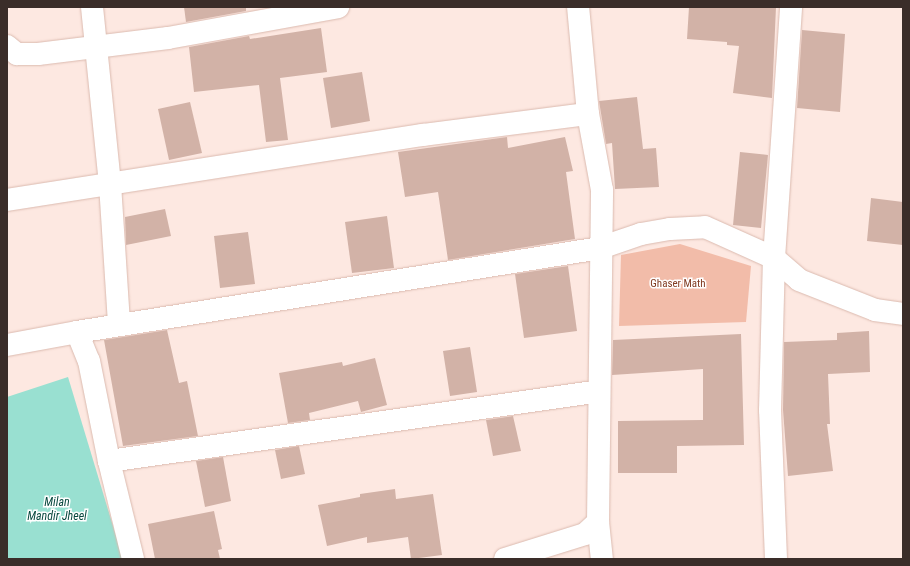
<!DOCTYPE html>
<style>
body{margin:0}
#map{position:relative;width:910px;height:566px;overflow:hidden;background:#fde8e1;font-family:"Roboto Condensed",sans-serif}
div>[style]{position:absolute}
.green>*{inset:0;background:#f2bca9}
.water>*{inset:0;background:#99e0d1}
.building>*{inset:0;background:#d2b2a7}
.roads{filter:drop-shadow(0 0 1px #dbbaaf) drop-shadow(0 0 1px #dbbaaf)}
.minor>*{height:22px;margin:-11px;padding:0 11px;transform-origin:11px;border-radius:11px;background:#fff}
span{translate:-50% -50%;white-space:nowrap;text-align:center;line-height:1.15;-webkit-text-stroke:3px #fff;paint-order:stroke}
.park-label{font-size:11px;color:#813b21}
.water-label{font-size:12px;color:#09493f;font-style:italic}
.frame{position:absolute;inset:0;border:8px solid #3a2d29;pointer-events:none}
</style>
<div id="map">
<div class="green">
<i style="clip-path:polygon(680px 244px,751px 266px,746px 322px,619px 326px,621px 255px)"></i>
</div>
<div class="water">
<i style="clip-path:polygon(68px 377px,123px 559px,7px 559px,7px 397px)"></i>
</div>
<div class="building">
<i style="clip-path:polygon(184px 7px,246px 7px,246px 11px,186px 22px)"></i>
<i style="clip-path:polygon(689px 7px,776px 7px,772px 98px,733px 93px,739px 46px,727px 45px,727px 42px,687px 39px)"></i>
<i style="clip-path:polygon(321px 28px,327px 72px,280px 78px,288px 140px,266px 142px,259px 85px,194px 92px,189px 47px,249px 36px,250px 39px)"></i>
<i style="clip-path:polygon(802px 30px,845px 34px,840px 112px,797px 108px)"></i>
<i style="clip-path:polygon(362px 72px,370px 121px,331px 128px,323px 78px)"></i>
<i style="clip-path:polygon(637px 97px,643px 149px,656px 148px,659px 187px,615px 189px,612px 143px,606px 144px,599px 101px)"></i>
<i style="clip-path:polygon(190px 102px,202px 153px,169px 160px,158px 109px)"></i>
<i style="clip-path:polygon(507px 137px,508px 148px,565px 137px,573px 171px,566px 172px,575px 239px,448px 260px,438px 192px,405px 197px,398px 152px)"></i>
<i style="clip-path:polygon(740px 152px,768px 155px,761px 228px,733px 225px)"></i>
<i style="clip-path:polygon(871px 198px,903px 202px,903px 245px,867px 241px)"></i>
<i style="clip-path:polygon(165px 209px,171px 236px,126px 245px,125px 217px)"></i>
<i style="clip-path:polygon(387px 216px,394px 268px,352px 273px,345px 222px)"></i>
<i style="clip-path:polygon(248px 232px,255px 284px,220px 288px,214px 236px)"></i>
<i style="clip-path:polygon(568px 266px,577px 331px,524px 338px,515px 274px)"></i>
<i style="clip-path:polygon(167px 330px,179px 383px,187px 381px,198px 436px,123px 446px,104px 340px)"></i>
<i style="clip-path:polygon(869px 331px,870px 372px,828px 374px,830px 424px,827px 424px,833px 471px,788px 476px,783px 410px,784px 342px,837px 340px,837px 333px)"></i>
<i style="clip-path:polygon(741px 334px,744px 445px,677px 446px,677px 473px,618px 473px,618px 421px,703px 420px,703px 369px,612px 375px,613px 340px)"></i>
<i style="clip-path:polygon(470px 347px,477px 392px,450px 396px,443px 351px)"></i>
<i style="clip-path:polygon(375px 358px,387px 405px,361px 412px,358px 401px,309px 413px,310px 420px,288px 423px,279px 373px,342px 362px,343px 366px)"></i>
<i style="clip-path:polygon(513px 416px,521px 451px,493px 456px,486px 420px)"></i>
<i style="clip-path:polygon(299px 446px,305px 474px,281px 479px,275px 450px)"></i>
<i style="clip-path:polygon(223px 457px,231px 501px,205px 507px,196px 461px)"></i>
<i style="clip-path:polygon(395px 489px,396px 499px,433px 494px,442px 555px,411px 559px,408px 537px,367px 543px,367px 537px,327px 546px,318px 505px,360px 497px,360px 494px)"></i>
<i style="clip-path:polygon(214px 511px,222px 549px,218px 550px,220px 559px,155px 559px,148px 524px)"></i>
</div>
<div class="roads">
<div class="minor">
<i style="left:92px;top:7px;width:178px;rotate:84.2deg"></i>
<i style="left:110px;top:184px;width:141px;rotate:86.3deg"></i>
<i style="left:7px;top:46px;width:13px;rotate:39deg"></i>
<i style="left:17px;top:54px;width:21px"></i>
<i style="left:38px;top:54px;width:131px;rotate:-7deg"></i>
<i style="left:168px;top:38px;width:173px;rotate:-10.3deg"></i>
<i style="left:7px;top:200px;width:421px;rotate:-8.9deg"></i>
<i style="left:423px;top:135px;width:166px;rotate:-7.3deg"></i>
<i style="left:77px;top:332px;width:530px;rotate:-9.12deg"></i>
<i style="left:600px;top:248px;width:43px;rotate:-18.9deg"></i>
<i style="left:641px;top:234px;width:29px;rotate:-10deg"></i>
<i style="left:670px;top:229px;width:35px;rotate:-3deg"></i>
<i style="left:705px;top:227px;width:76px;rotate:24.2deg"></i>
<i style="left:774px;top:258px;width:33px;rotate:41deg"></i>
<i style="left:799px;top:280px;width:82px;rotate:21.5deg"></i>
<i style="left:875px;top:310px;width:28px;rotate:8deg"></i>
<i style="left:7px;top:345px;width:71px;rotate:-10.5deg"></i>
<i style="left:77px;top:332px;width:31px;rotate:68deg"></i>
<i style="left:89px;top:361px;width:102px;rotate:78.7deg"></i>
<i style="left:109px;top:461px;width:495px;rotate:-8.1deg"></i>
<i style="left:109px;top:461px;width:101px;rotate:76.2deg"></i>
<i style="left:598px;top:522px;width:37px;rotate:84deg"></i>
<i style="left:505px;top:559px;width:84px;rotate:-17.4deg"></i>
<i style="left:585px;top:534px;width:18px;rotate:-43deg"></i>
<i style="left:598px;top:522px;width:332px;rotate:-89.3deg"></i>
<i style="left:602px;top:190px;width:77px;rotate:-100.4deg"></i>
<i style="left:588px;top:114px;width:107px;rotate:-95.3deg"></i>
<i style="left:776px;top:559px;width:149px;rotate:-92.3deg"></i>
<i style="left:770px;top:410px;width:152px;rotate:-88.5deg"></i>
<i style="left:774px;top:258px;width:252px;rotate:-86.1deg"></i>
</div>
</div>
<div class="park-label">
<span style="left:678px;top:284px">Ghaser Math</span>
</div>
<div class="water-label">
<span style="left:57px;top:510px">Milan<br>Mandir Jheel</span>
</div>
<div class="frame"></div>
</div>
